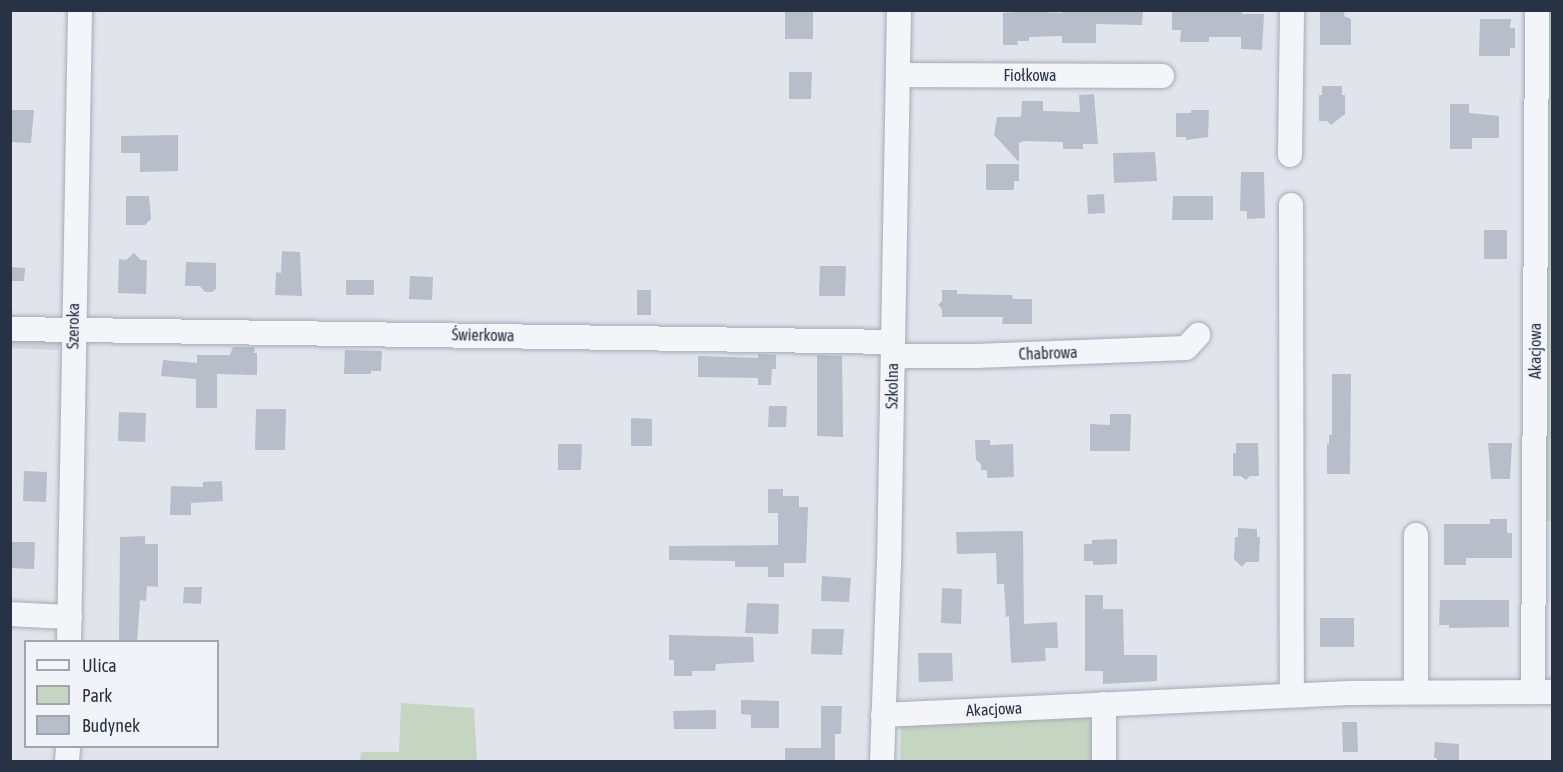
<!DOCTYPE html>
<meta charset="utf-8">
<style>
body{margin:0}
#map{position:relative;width:1563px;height:772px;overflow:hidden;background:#e1e4eb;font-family:"Asap Condensed",sans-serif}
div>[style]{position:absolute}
.built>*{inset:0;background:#ced3dd}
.green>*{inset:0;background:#c6d5c1}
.building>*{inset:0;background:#b7bdc9}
.roads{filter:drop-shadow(0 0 2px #a5abb6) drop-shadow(0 0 2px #a5abb6)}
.minor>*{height:24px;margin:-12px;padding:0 12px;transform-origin:12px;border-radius:12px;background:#f4f5f8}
span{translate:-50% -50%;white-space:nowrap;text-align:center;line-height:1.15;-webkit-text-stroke:4.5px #f0f3f8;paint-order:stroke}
.street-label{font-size:16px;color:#273244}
.frame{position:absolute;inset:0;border:12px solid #273244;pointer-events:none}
.legend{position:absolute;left:24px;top:640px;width:195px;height:108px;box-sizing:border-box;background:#f0f3f8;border:2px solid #a0a6b0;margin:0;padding:8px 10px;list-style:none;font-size:18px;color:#273244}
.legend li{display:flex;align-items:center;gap:12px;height:30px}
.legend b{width:30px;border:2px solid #a0a6b0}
</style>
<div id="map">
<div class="built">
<i style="clip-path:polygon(11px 335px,63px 337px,58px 350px,11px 348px)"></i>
</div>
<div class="green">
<i style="clip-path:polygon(1552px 10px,1552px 521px,1540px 521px,1546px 11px)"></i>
<i style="clip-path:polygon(401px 703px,474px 708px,477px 761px,360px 761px,361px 752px,399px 752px)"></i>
<i style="clip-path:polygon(1095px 712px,1095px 761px,900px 762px,901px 724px)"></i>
</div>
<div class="building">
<i style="clip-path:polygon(1062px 10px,1143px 10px,1142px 25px,1096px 24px,1096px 43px,1062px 43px,1062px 36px,1029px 37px,1029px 41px,1017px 41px,1018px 45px,1003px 45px,1003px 13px,1029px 11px,1062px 13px)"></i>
<i style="clip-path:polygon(1172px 10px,1242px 10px,1242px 14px,1264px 14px,1262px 50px,1241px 49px,1241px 37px,1209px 37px,1209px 42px,1180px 42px,1181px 30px,1172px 30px)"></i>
<i style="clip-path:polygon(1320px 10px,1345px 10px,1344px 16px,1351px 19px,1351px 45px,1320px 45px)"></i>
<i style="clip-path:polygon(785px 11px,813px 11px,813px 39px,785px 39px)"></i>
<i style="clip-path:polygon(1480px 19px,1511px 19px,1510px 28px,1515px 28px,1515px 48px,1510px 48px,1510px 56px,1479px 56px)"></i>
<i style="clip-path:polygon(789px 72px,812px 72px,811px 99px,789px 99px)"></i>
<i style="clip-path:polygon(1322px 86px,1342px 86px,1342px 95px,1345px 95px,1345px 114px,1331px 125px,1327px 121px,1319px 121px,1319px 95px,1322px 95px)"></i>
<i style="clip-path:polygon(1094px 94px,1098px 144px,1083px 144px,1083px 149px,1063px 149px,1063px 142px,1024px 141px,1019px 143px,1019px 162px,994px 135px,997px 117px,1021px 117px,1022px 101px,1043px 101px,1043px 111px,1080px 112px,1079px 95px)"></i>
<i style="clip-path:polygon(1450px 104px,1469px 104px,1469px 113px,1499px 116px,1499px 138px,1472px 138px,1472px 149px,1450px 149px)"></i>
<i style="clip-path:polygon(10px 110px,34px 110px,31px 143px,10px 142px)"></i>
<i style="clip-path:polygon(1191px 110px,1209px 110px,1208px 137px,1186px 140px,1186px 137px,1176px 137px,1176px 113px,1191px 113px)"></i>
<i style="clip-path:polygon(178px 135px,178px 171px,140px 172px,140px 153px,121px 153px,121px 136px)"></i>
<i style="clip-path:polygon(1155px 152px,1157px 181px,1114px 183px,1113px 153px)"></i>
<i style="clip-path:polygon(986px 164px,1019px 164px,1019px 181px,1014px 181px,1014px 190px,986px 190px)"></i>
<i style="clip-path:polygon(1241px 172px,1264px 172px,1265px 218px,1247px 219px,1247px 211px,1240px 211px)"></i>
<i style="clip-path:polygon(1104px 194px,1105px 213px,1088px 214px,1087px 195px)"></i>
<i style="clip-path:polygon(126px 196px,149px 196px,151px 219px,145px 225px,126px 225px)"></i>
<i style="clip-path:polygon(1173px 196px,1213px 196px,1213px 220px,1172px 220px)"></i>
<i style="clip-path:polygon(1484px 230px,1507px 230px,1507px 259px,1484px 259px)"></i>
<i style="clip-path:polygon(282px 251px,300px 252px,302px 296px,275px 295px,276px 272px,281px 273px)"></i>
<i style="clip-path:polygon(134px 253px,141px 260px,147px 260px,146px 294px,118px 293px,119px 259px,126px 260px)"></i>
<i style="clip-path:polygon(186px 262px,216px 263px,216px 289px,212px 292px,205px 292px,200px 286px,185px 286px)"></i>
<i style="clip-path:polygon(820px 266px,846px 266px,845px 296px,819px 296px)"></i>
<i style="clip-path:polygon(10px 267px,25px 268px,24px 281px,10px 281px)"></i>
<i style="clip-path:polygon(410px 276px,433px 277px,432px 300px,409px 299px)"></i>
<i style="clip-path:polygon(346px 280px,374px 280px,374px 295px,346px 295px)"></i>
<i style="clip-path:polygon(637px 290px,651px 290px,651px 315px,637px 315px)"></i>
<i style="clip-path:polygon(942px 290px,957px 290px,957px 294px,1012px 295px,1013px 299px,1032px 299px,1032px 324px,1002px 324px,1003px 317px,942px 317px,942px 309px,938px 305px,942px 301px)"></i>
<i style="clip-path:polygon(233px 347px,255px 347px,254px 353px,257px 353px,257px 375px,217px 374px,217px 408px,196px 408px,196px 379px,161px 376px,163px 360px,197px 363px,197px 355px,230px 355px)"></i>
<i style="clip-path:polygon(345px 350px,382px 351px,381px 371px,371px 371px,371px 374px,344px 374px)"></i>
<i style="clip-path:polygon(758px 354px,776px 355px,776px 369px,772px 369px,771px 385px,758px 385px,758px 378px,698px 377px,698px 356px,758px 358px)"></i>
<i style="clip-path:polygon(817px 355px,842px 356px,843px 437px,817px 436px)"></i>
<i style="clip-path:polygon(1332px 374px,1351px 374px,1350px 474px,1327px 474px,1327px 444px,1329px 444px,1329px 435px,1332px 435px)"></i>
<i style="clip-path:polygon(769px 406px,787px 406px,786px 427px,768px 427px)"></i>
<i style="clip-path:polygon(256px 409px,286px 409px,285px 450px,255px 450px)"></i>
<i style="clip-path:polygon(119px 412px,146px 413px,145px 442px,118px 441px)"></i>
<i style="clip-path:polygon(1110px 414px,1131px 414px,1130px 451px,1090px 451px,1090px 424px,1110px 425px)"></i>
<i style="clip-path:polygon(631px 418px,652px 419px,652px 446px,631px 446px)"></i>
<i style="clip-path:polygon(975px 440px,990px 440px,990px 445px,1013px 444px,1014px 477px,987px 478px,987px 470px,981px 470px,981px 464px,976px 460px)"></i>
<i style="clip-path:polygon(1236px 443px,1258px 443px,1259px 476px,1250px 476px,1246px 480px,1241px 476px,1233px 476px,1233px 453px,1236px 453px)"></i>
<i style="clip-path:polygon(1488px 443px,1512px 443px,1510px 479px,1491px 479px)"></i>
<i style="clip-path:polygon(558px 444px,582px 444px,581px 470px,558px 470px)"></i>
<i style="clip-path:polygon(24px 471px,47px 472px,46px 502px,23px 501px)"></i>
<i style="clip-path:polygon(222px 481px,223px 501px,191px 503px,191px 515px,170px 515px,171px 486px,203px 487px,203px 482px)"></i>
<i style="clip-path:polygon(768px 489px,783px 489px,783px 496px,799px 496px,799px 507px,808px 507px,806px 563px,784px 563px,784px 577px,768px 577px,768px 567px,735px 567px,735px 561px,669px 560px,669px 546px,778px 545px,778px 513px,768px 513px)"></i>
<i style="clip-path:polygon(1490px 519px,1507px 519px,1507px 533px,1512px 533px,1512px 558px,1466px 558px,1466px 565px,1444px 565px,1444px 524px,1490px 524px)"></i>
<i style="clip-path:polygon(1238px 528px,1257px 529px,1257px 537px,1260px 537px,1259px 562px,1246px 562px,1242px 567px,1234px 559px,1235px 537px,1238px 537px)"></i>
<i style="clip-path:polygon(1023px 531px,1024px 624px,1057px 622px,1058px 648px,1045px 648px,1046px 661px,1011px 663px,1009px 616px,1006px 617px,1004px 584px,997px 584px,996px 553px,957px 554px,956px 532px)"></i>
<i style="clip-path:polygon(145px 536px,145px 544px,158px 544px,158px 587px,147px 586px,146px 601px,140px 600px,137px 642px,119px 642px,120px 537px)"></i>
<i style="clip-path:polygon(1117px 539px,1117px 564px,1093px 565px,1093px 561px,1084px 561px,1084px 544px,1092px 544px,1092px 540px)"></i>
<i style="clip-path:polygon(10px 542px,35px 542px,34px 569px,10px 568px)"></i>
<i style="clip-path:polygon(822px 576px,851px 578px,849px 602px,821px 601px)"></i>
<i style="clip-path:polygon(184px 587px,202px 587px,201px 604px,183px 603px)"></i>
<i style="clip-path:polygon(942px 588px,962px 589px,961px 624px,941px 623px)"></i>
<i style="clip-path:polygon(1085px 595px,1103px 595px,1103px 609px,1123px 609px,1124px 655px,1157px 655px,1157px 681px,1103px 684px,1103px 671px,1085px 671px)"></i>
<i style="clip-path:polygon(1440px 600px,1509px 600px,1509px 627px,1449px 628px,1449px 625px,1439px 625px)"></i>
<i style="clip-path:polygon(747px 603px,779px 604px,778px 634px,745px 633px)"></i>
<i style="clip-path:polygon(1320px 618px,1354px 618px,1354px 647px,1320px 647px)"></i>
<i style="clip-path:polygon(812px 629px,844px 629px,842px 655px,811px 654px)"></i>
<i style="clip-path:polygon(669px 635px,753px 637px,754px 662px,716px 664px,715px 671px,692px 671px,692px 676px,674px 676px,674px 660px,669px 660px)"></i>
<i style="clip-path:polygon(918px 653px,952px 653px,953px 681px,919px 682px)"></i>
<i style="clip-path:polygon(741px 700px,779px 701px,779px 728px,751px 728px,751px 715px,741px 714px)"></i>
<i style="clip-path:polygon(821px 706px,842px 706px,841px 734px,835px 734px,835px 762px,785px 762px,785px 748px,821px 748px)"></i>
<i style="clip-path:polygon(716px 710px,716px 729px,674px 729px,673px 711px)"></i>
<i style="clip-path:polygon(1342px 722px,1357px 722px,1358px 752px,1343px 752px)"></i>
<i style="clip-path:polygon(1435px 742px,1459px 744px,1459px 762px,1437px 762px,1437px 758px,1434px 758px)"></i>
</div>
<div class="roads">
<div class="minor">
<i style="left:898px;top:75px;width:264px;rotate:0.2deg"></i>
<i style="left:1290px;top:155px;width:145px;rotate:-89.2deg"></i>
<i style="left:1291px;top:205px;width:490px;rotate:89.9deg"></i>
<i style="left:10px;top:329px;width:882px;rotate:0.84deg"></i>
<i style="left:893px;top:359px;width:12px;rotate:-14deg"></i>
<i style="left:905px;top:356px;width:71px"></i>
<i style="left:976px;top:356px;width:210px;rotate:-2.2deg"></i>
<i style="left:1186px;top:348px;width:18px;rotate:-47deg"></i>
<i style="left:1416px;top:535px;width:157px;rotate:90deg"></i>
<i style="left:10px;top:614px;width:60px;rotate:2.9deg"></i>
<i style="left:69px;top:642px;width:632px;rotate:-89deg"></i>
<i style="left:1533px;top:692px;width:682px;rotate:-89.66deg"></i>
<i style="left:1104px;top:704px;width:58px;rotate:90deg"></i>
<i style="left:883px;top:715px;width:471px;rotate:-2.7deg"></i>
<i style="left:1353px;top:693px;width:199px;rotate:-0.3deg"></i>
<i style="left:67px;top:762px;width:16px;rotate:-86deg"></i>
<i style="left:882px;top:762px;width:196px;rotate:-88deg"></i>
<i style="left:889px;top:566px;width:556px;rotate:-88.97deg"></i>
</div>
</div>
<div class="street-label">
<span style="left:1030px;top:75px">Fiołkowa</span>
<span style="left:73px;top:326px;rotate:-89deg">Szeroka</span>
<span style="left:483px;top:335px;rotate:1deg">Świerkowa</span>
<span style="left:1535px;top:351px;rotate:-90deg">Akacjowa</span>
<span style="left:1048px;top:353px;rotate:-2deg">Chabrowa</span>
<span style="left:892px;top:386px;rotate:-89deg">Szkolna</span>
<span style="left:994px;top:709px;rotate:-3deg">Akacjowa</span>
</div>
<div class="frame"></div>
<ul class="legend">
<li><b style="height:8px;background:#f4f5f8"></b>Ulica</li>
<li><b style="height:16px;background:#c6d5c1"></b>Park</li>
<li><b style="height:16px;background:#b7bdc9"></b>Budynek</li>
</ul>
</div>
